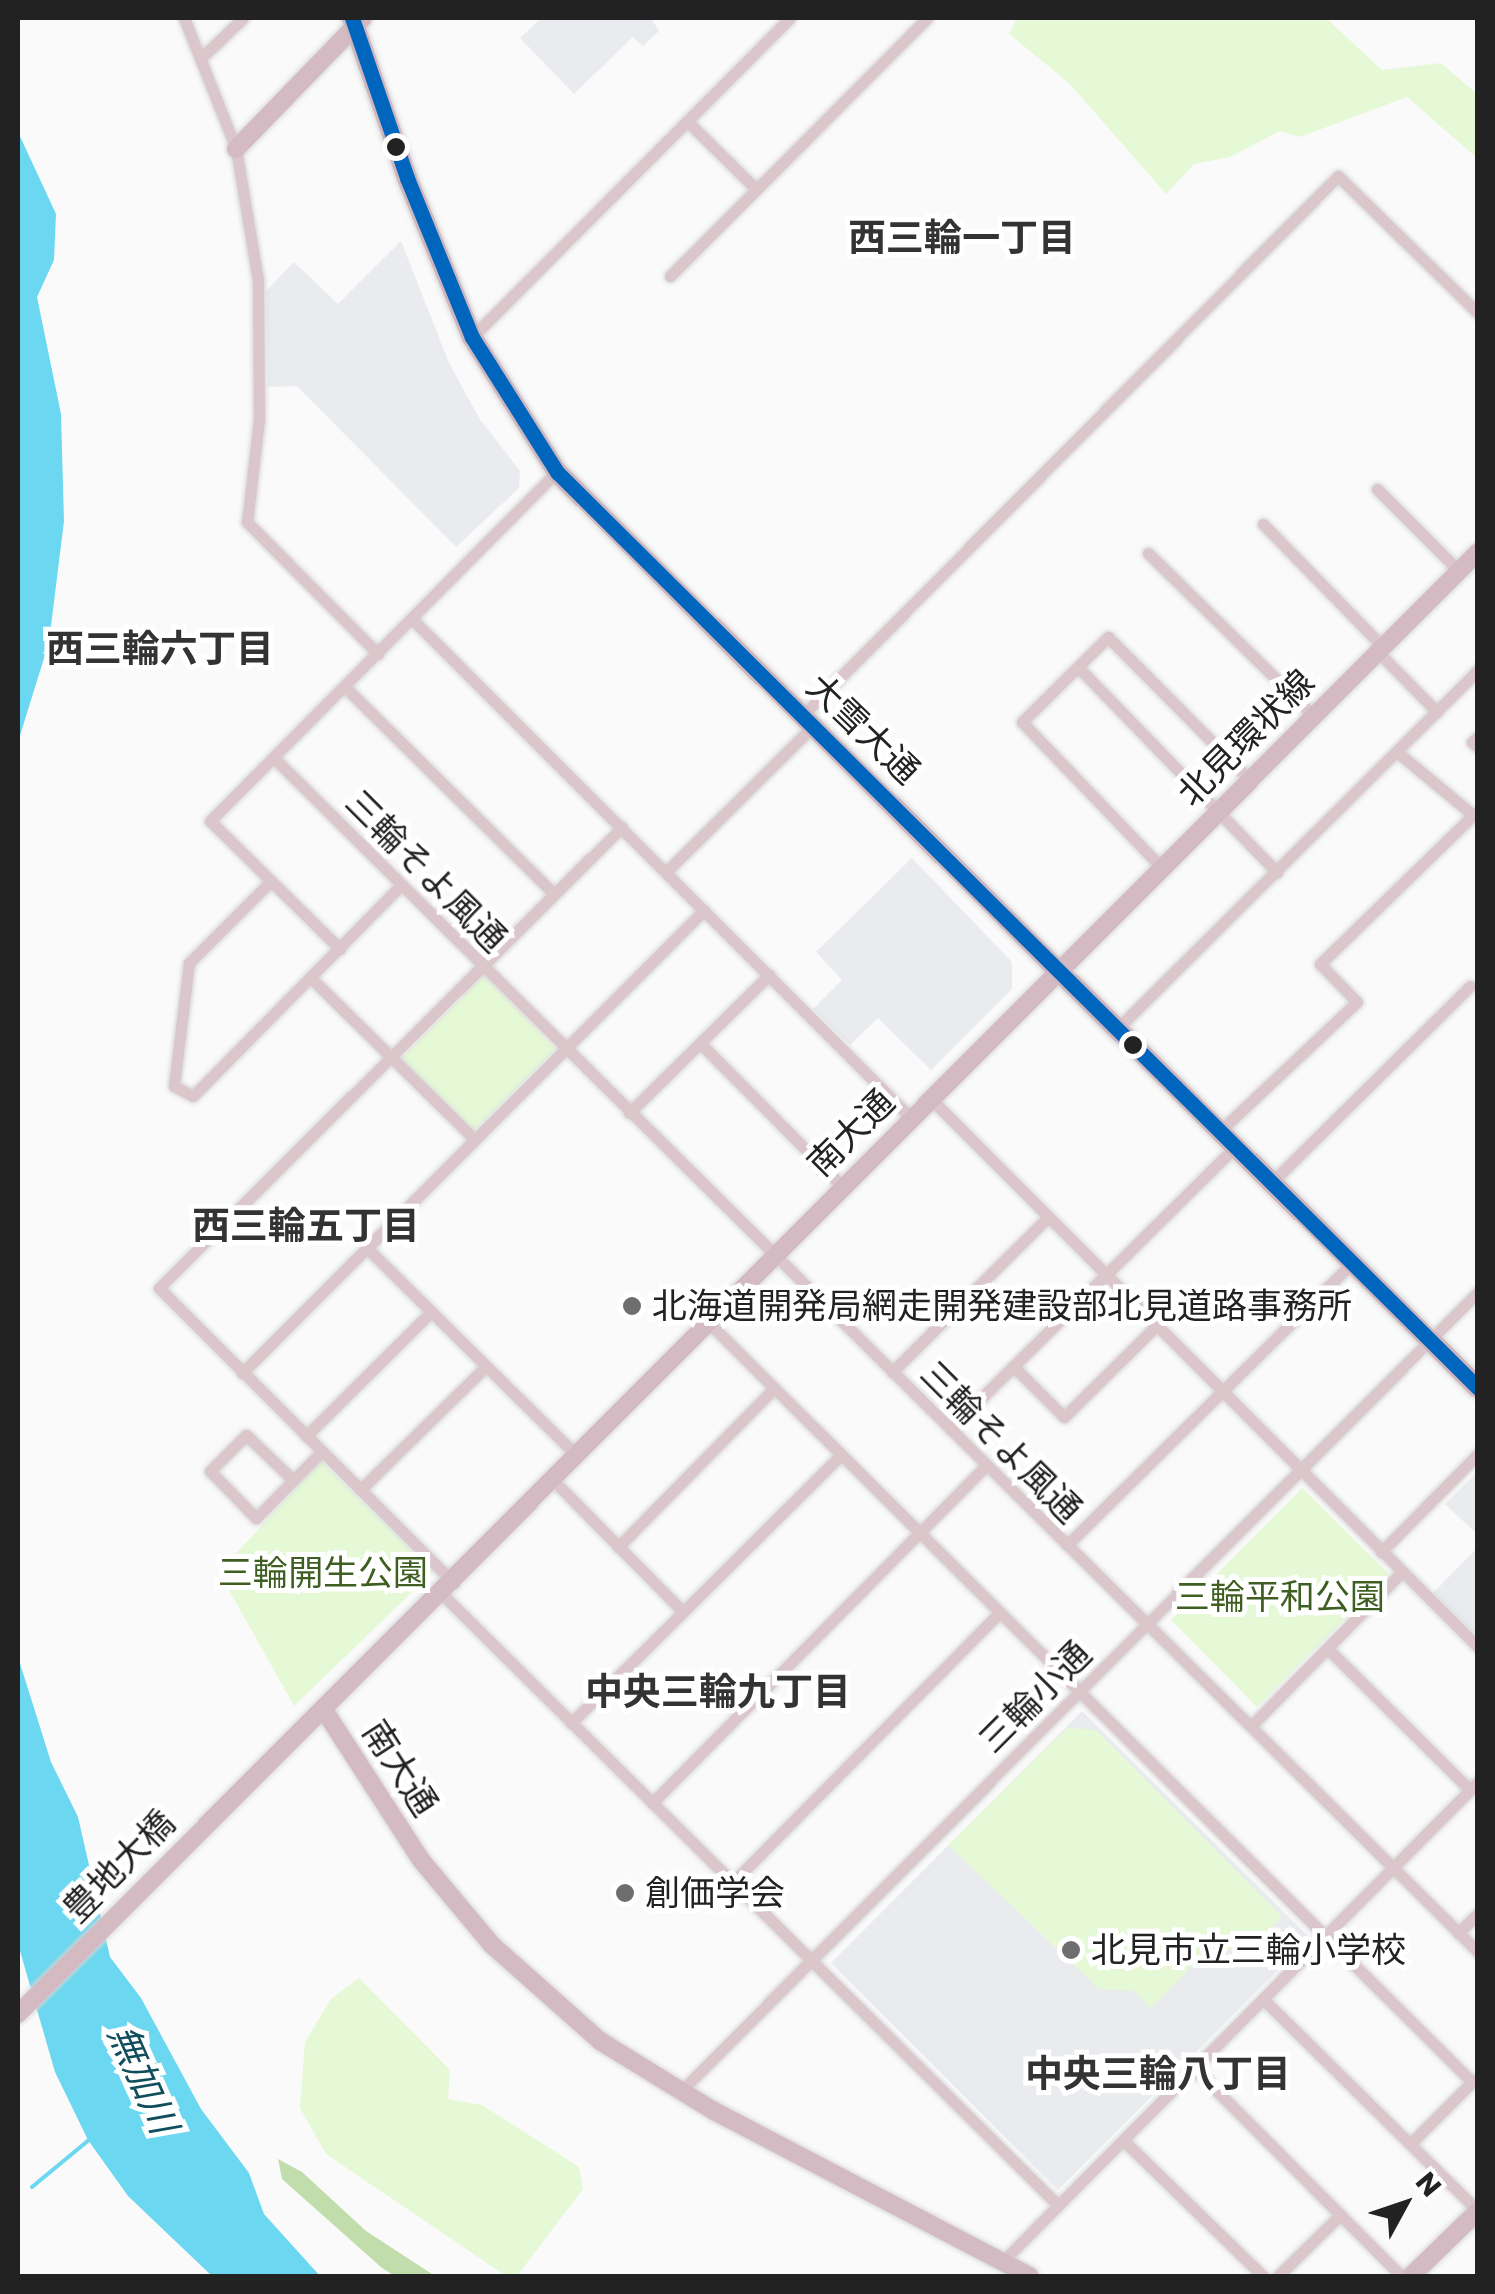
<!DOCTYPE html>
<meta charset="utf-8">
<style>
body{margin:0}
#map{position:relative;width:1495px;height:2294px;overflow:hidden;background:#fafafa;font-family:Poppins,"Noto Sans JP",sans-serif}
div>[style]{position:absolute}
.built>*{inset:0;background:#e9ebef}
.green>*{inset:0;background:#e6f9d7}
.forest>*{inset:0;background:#c2ddac}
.water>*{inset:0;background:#6bd7f0}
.stream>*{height:4px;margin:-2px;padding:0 2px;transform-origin:2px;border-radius:2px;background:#6bd7f0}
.roads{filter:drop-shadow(0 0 2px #d7d7d8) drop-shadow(0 0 2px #d7d7d8)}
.street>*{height:11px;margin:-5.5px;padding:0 5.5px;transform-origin:5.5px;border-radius:5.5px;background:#dbc6cc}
.secondary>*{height:18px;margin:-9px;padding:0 9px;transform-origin:9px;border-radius:9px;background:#d4bbc3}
.highway>*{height:20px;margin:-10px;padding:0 10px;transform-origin:10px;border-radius:10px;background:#cfb5be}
.bus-1>*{height:15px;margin:-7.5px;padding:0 7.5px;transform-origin:7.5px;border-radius:7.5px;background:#0065bd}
.dots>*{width:28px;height:28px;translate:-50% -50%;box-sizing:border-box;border:5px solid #fff;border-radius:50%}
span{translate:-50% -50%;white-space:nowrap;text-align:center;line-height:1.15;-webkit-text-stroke:10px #fff;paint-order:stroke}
.street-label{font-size:35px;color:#222223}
.poi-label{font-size:35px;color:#222223}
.left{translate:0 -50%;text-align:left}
.park-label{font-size:35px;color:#3f5f22}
.neighbourhood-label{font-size:38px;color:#333334;font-weight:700}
.water-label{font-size:38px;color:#114e5d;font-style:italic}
.frame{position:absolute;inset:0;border:20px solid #222223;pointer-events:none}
.north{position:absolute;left:1355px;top:2154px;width:100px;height:100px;-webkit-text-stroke:8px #fff;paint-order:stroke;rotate:50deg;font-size:28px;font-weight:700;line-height:40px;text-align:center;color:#222223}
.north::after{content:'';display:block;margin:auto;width:35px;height:45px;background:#222223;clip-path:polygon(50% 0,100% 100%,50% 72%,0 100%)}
</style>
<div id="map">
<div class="built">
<i style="clip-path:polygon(541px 18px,651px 18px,659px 31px,643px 46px,633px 37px,574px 94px,520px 38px)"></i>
<i style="clip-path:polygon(401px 241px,449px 363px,479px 418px,520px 471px,519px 488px,456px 547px,297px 386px,268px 387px,266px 291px,294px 262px,338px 304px)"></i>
<i style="clip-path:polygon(912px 858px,1012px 962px,1012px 989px,931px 1070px,878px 1018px,850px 1045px,813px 1009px,842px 980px,816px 952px)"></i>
<i style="clip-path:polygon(1477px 1472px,1477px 1534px,1445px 1504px)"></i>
<i style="clip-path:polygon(1477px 1548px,1477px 1636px,1433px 1593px)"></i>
<i style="clip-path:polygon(1082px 1711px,1310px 1938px,1058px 2190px,831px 1963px)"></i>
</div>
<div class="green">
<i style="clip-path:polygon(1017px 18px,1326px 18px,1382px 70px,1441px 63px,1477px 94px,1477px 158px,1407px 97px,1300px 137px,1280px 131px,1230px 157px,1194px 164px,1166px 194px,1069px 83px,1009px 34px)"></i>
<i style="clip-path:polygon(484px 975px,556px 1049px,474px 1130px,401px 1059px)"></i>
<i style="clip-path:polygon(321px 1461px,433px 1572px,294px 1706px,219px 1572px)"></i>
<i style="clip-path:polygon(1302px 1488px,1389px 1574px,1257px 1707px,1171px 1620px)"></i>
<i style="clip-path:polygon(1067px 1728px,1096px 1730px,1282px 1917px,1241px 1961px,1219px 1939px,1151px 2008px,1134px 1991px,1099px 1989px,948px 1845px)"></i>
<i style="clip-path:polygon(359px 1978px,450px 2070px,448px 2099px,482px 2105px,579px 2167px,583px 2189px,517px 2276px,506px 2276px,326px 2154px,300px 2108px,305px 2042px,331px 1999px)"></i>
</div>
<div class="forest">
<i style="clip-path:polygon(278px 2159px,302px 2172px,366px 2231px,435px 2276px,395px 2276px,382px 2268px,282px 2179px)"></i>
</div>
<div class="water">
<i style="clip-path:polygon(18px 132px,56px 214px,54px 260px,37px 297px,61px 414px,64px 521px,49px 642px,18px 742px)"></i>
<i style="clip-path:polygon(18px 1657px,51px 1762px,78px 1817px,110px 1957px,141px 1998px,201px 2109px,249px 2173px,264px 2214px,320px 2276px,212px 2276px,128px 2196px,88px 2140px,55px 2072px,18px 1944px)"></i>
</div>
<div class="stream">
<i style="left:32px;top:2187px;width:75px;rotate:-39.6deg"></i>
</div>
<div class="roads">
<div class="street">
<i style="left:184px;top:18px;width:141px;rotate:68.3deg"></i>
<i style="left:236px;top:149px;width:134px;rotate:80.5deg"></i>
<i style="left:258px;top:281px;width:138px;rotate:89.6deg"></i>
<i style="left:259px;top:419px;width:104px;rotate:96.6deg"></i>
<i style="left:247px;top:522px;width:186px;rotate:45.2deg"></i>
<i style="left:200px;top:59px;width:59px;rotate:-43.6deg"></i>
<i style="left:687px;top:121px;width:97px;rotate:44.6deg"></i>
<i style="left:670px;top:276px;width:364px;rotate:-45.1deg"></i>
<i style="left:472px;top:337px;width:450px;rotate:-45.1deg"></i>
<i style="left:1377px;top:489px;width:116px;rotate:45deg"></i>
<i style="left:1263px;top:524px;width:172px;rotate:45.7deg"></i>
<i style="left:1148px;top:553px;width:233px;rotate:44.5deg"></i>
<i style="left:412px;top:619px;width:706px;rotate:45deg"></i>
<i style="left:1378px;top:652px;width:84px;rotate:45.5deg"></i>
<i style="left:1078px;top:667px;width:286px;rotate:45.9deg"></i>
<i style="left:345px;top:687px;width:294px;rotate:44.7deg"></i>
<i style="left:803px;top:715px;width:759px;rotate:-45.21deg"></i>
<i style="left:1338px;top:176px;width:196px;rotate:44.4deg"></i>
<i style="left:1478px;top:737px;width:8px;rotate:140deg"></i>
<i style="left:1472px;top:742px;width:8px;rotate:40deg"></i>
<i style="left:274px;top:758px;width:1696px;rotate:44.76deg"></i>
<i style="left:1162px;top:868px;width:202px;rotate:-133.8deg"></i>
<i style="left:1022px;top:722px;width:121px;rotate:-44.7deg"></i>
<i style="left:1108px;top:637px;width:202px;rotate:45.2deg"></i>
<i style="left:666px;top:872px;width:207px;rotate:-44.8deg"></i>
<i style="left:270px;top:882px;width:115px;rotate:135deg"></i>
<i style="left:189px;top:963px;width:124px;rotate:97deg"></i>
<i style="left:174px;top:1086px;width:21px;rotate:28deg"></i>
<i style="left:193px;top:1096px;width:296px;rotate:-45.4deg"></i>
<i style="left:340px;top:949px;width:182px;rotate:-135.4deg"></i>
<i style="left:210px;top:821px;width:492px;rotate:-45.2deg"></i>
<i style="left:311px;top:978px;width:229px;rotate:44.6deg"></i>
<i style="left:1118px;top:1028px;width:508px;rotate:-44.84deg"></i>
<i style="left:700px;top:1043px;width:203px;rotate:45.2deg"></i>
<i style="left:931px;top:1099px;width:774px;rotate:45.05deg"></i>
<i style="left:629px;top:1113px;width:197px;rotate:-44.6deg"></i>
<i style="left:1220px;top:1131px;width:188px;rotate:-43.3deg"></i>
<i style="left:1357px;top:1002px;width:53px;rotate:-134.2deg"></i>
<i style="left:1320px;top:964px;width:214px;rotate:-44.2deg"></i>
<i style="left:1473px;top:815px;width:99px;rotate:-140.3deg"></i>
<i style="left:1271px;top:1183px;width:280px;rotate:-44.7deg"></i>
<i style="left:367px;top:1248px;width:297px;rotate:44.7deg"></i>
<i style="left:709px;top:1323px;width:1076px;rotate:44.85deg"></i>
<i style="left:1013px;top:1366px;width:72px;rotate:45deg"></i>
<i style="left:1064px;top:1417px;width:128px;rotate:-44.7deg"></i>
<i style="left:892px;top:1372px;width:218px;rotate:-44.8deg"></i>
<i style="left:242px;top:1373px;width:654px;rotate:-45.06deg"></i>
<i style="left:950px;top:1429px;width:401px;rotate:-44.7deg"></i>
<i style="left:306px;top:1436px;width:176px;rotate:-44.8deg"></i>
<i style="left:293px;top:1480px;width:65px;rotate:-136.2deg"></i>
<i style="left:246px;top:1435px;width:51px;rotate:135deg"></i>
<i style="left:210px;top:1471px;width:66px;rotate:45.6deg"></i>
<i style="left:256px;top:1518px;width:93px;rotate:-45.4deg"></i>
<i style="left:554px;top:1481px;width:184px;rotate:45.4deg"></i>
<i style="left:360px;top:1490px;width:175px;rotate:-44.5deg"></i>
<i style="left:1067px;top:1545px;width:400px;rotate:-44.7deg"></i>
<i style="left:618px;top:1547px;width:223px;rotate:-45.5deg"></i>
<i style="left:1381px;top:1552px;width:138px;rotate:-45.3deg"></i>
<i style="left:454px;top:1583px;width:417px;rotate:-135deg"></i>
<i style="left:159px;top:1288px;width:653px;rotate:-44.88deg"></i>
<i style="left:442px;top:1594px;width:868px;rotate:44.77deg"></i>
<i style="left:1328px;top:1649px;width:200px;rotate:44.8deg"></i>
<i style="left:571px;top:1723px;width:379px;rotate:-44.8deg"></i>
<i style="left:1251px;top:1726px;width:216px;rotate:-45.6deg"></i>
<i style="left:652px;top:1803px;width:474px;rotate:-45.3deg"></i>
<i style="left:732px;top:1883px;width:380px;rotate:-45.3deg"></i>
<i style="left:1458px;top:1933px;width:28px;rotate:-44deg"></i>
<i style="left:1264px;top:2000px;width:301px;rotate:44.6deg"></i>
<i style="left:1195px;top:2069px;width:292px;rotate:45.1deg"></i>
<i style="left:680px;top:2092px;width:1130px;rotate:-45.07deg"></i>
<i style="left:1123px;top:2140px;width:195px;rotate:44.2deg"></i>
<i style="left:1411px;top:2143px;width:89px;rotate:-45deg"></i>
<i style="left:1002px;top:2262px;width:676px;rotate:-45.24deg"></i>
<i style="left:1278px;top:2276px;width:87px;rotate:-44.5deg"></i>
</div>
<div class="secondary">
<i style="left:236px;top:149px;width:182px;rotate:-45.9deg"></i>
<i style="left:324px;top:1710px;width:179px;rotate:57.1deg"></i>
<i style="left:421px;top:1860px;width:111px;rotate:50.1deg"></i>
<i style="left:492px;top:1945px;width:144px;rotate:41.6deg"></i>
<i style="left:600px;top:2041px;width:134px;rotate:31.6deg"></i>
<i style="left:714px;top:2111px;width:356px;rotate:27.6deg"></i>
<i style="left:18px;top:2014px;width:2066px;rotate:-45.04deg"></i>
<i style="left:1411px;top:2276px;width:93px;rotate:-44.1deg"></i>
</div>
<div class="highway">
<i style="left:352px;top:18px;width:169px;rotate:71deg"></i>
<i style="left:407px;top:178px;width:172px;rotate:67.8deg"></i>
<i style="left:472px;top:337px;width:160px;rotate:57.8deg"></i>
<i style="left:557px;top:472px;width:1299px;rotate:44.84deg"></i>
</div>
</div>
<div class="bus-1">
<i style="left:352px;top:18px;width:169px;rotate:71deg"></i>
<i style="left:407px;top:178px;width:172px;rotate:67.8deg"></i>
<i style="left:472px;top:337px;width:160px;rotate:57.8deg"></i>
<i style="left:557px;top:472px;width:1299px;rotate:44.84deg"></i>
</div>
<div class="dots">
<i style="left:396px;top:147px;background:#222223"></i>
<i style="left:1133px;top:1045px;background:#222223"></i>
<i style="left:632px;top:1306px;background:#6e6e6e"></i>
<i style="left:625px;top:1893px;background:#6e6e6e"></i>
<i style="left:1071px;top:1950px;background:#6e6e6e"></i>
</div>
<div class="street-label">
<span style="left:863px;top:729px;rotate:44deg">大雪大通</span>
<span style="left:1246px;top:738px;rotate:-45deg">北見環状線</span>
<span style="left:426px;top:871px;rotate:45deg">三輪そよ風通</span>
<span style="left:851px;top:1133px;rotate:-45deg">南大通</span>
<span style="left:1001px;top:1442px;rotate:45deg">三輪そよ風通</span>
<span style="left:1035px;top:1697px;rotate:-45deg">三輪小通</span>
<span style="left:400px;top:1768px;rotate:57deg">南大通</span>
<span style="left:119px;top:1866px;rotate:-45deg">豊地大橋</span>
</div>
<div class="poi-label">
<span class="left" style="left:652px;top:1306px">北海道開発局網走開発建設部北見道路事務所</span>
<span class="left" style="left:645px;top:1893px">創価学会</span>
<span class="left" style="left:1091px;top:1950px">北見市立三輪小学校</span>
</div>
<div class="park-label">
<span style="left:323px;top:1573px">三輪開生公園</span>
<span style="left:1280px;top:1597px">三輪平和公園</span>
</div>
<div class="neighbourhood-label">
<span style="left:962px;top:238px">西三輪一丁目</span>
<span style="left:160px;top:649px">西三輪六丁目</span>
<span style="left:306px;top:1226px">西三輪五丁目</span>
<span style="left:718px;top:1692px">中央三輪九丁目</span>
<span style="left:1158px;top:2074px">中央三輪八丁目</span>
</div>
<div class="water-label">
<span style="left:143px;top:2079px;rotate:66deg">無加川</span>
</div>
<div class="frame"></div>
<div class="north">N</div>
</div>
